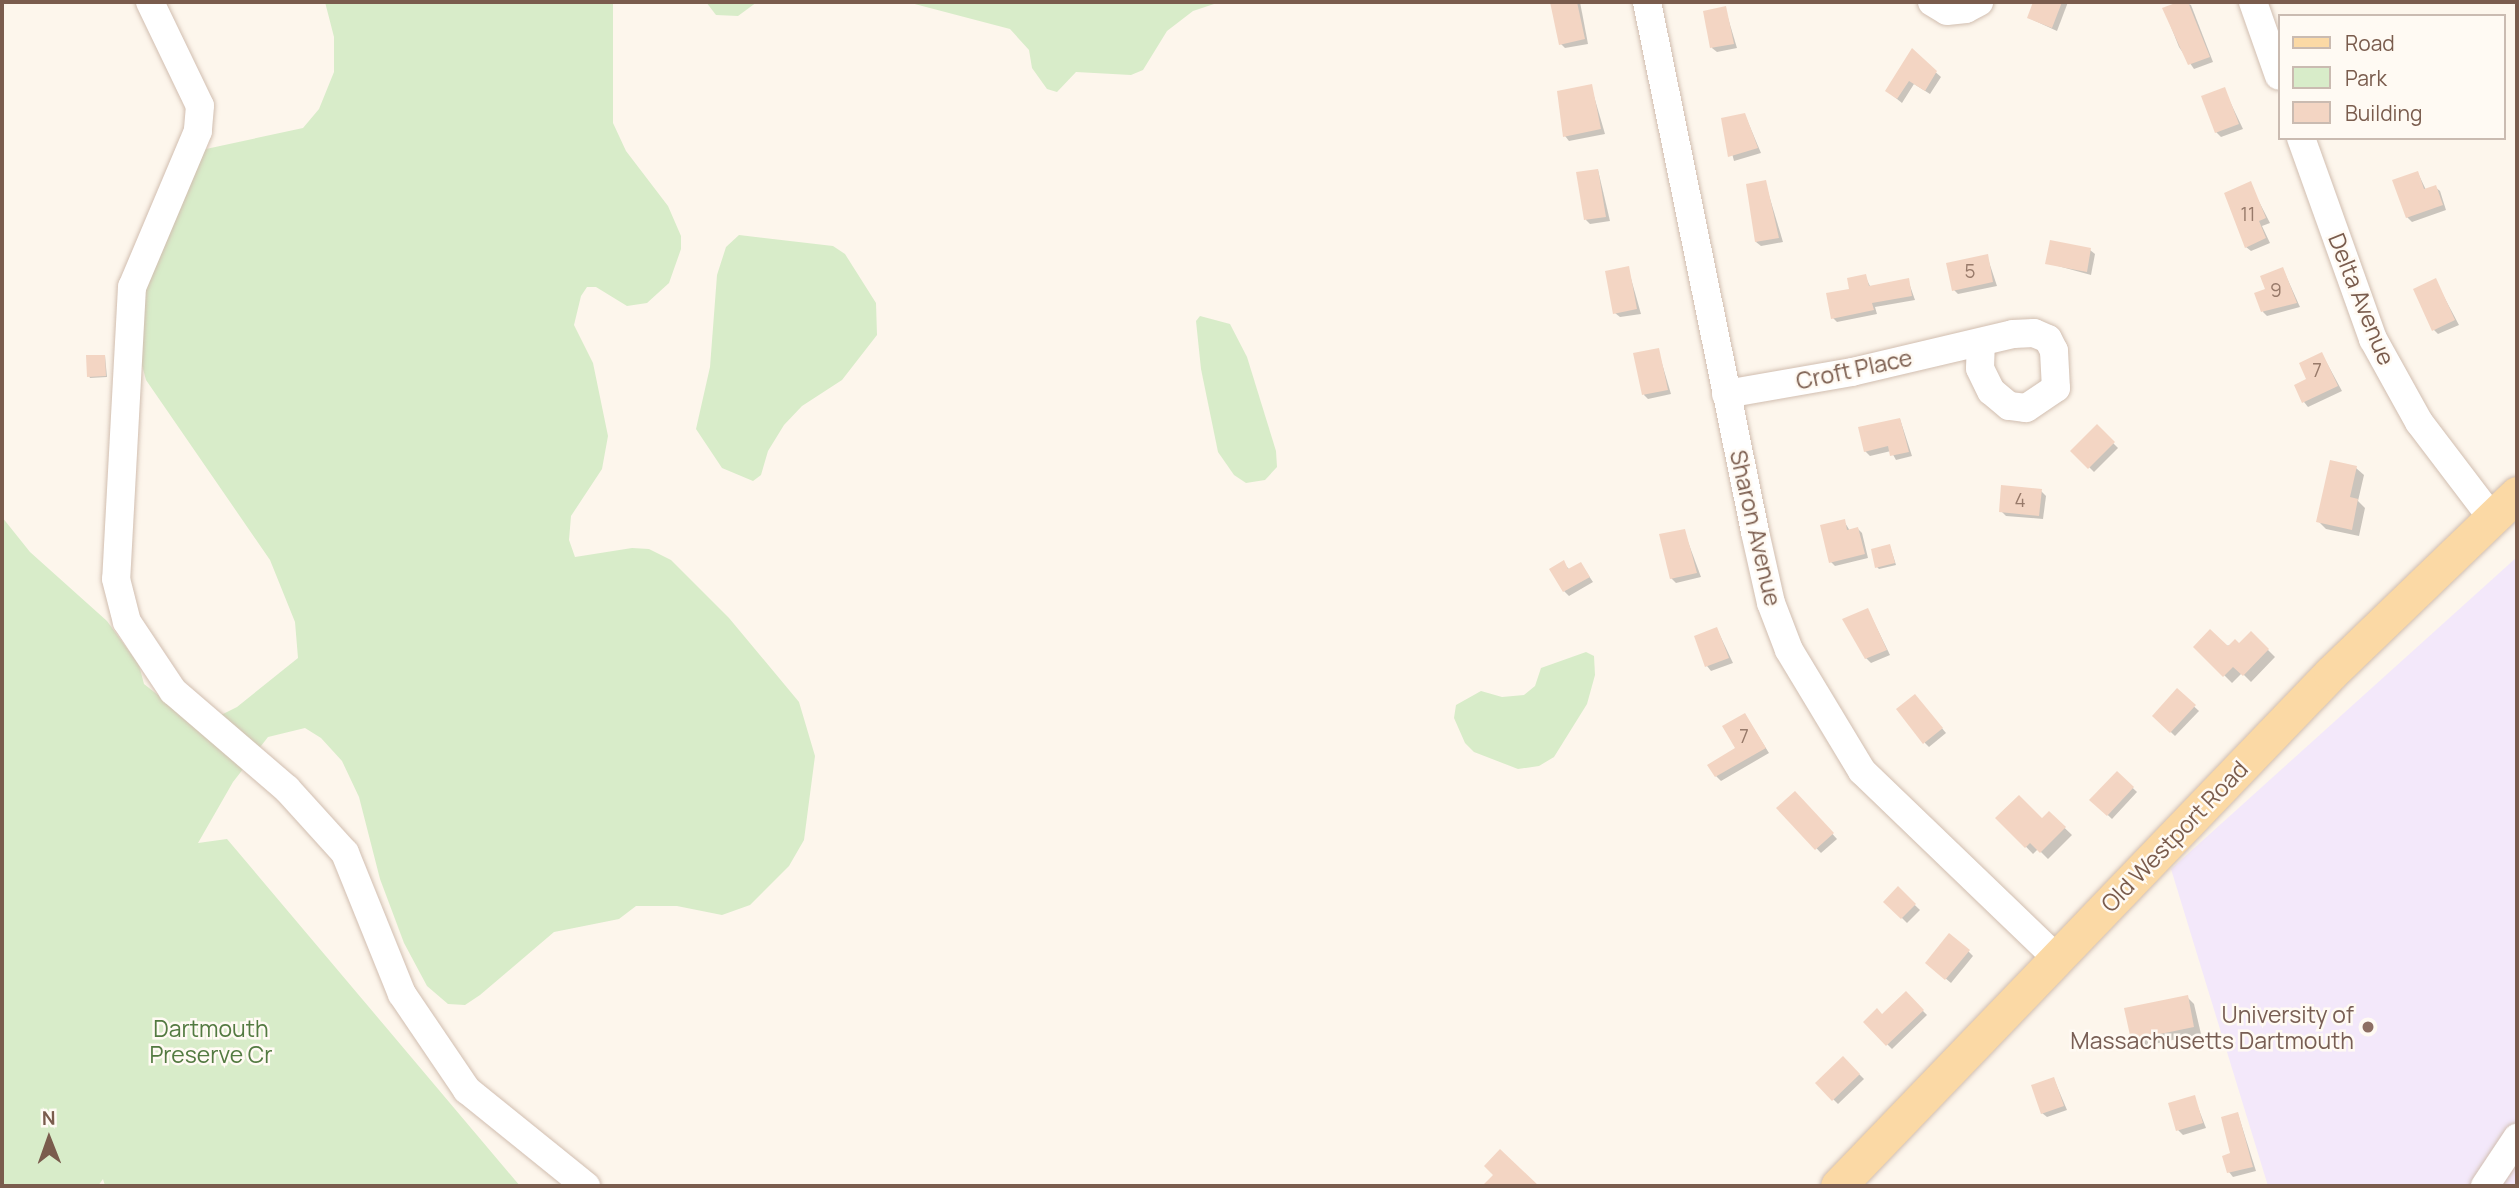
<!DOCTYPE html>
<style>
body{margin:0}
#map{position:relative;width:2519px;height:1188px;overflow:hidden;background:#fdf6ec;font-family:Manrope,sans-serif}
div>[style]{position:absolute}
.education>*{inset:0;background:#f3e8fa}
.green>*{inset:0;background:#d8ecc9}
.shadow>*{inset:0;background:#0003}
.building>*{inset:0;background:#f3d5c3}
.roads{filter:drop-shadow(0 0 2px #d1beb0) drop-shadow(0 0 2px #d1beb0)}
.minor>*{height:28px;margin:-14px;padding:0 14px;transform-origin:14px;border-radius:14px;background:#fff}
.major>*{height:35px;margin:-17.5px;padding:0 17.5px;transform-origin:17.5px;border-radius:17.5px;background:#fbd9a5}
.dots>*{width:19px;height:19px;translate:-50% -50%;box-sizing:border-box;border:4px solid #fffaf3;border-radius:50%}
span{translate:-50% -50%;white-space:nowrap;text-align:center;line-height:1.15;-webkit-text-stroke:5px #fffaf3;paint-order:stroke}
.number-label{font-size:19px;color:#987a6a}
.number-label span{-webkit-text-stroke-width:0}
.street-label{font-size:23px;color:#7a5c4d}
.education-label{font-size:23px;color:#785e54}
.right{translate:-100% -50%;text-align:right}
.park-label{font-size:23px;color:#537a41}
.frame{position:absolute;inset:0;border:4px solid #7a5c4d;pointer-events:none}
.legend{position:absolute;left:2278px;top:14px;width:228px;height:126px;box-sizing:border-box;background:#fffaf3;border:2px solid #cabbb1;margin:0;padding:9px 12px;list-style:none;font-size:21px;color:#7a5c4d}
.legend li{display:flex;align-items:center;gap:14px;height:35px}
.legend b{width:35px;border:2px solid #cabbb1}
.north{position:absolute;left:14px;top:1104px;width:70px;height:70px;-webkit-text-stroke:5px #fffaf3;paint-order:stroke;rotate:359deg;font-size:19px;font-weight:700;line-height:28px;text-align:center;color:#7a5c4d}
.north::after{content:'';display:block;margin:auto;width:24px;height:32px;background:#7a5c4d;clip-path:polygon(50% 0,100% 100%,50% 72%,0 100%)}
</style>
<div id="map">
<div class="education">
<i style="clip-path:polygon(2517px 557px,2517px 1186px,2268px 1186px,2171px 869px)"></i>
</div>
<div class="green">
<i style="clip-path:polygon(325px 2px,613px 2px,613px 123px,626px 151px,668px 206px,681px 236px,681px 249px,669px 283px,647px 303px,627px 306px,596px 287px,587px 287px,581px 296px,574px 325px,593px 363px,608px 436px,602px 469px,571px 516px,569px 540px,575px 557px,632px 548px,649px 549px,671px 560px,729px 618px,799px 702px,815px 756px,804px 840px,789px 866px,750px 905px,722px 915px,677px 906px,636px 906px,619px 919px,554px 932px,480px 995px,465px 1005px,448px 1004px,427px 986px,404px 943px,380px 879px,359px 797px,342px 761px,321px 738px,305px 728px,268px 737px,233px 782px,198px 843px,227px 839px,520px 1186px,105px 1186px,103px 1179px,98px 1186px,2px 1186px,2px 517px,30px 552px,107px 621px,139px 665px,144px 684px,187px 718px,207px 722px,237px 707px,298px 658px,295px 622px,270px 560px,146px 380px,131px 325px,189px 163px,206px 149px,303px 128px,319px 109px,334px 72px,334px 37px)"></i>
<i style="clip-path:polygon(706px 2px,757px 2px,738px 16px,716px 15px)"></i>
<i style="clip-path:polygon(907px 2px,1038px 3px,1220px 2px,1193px 11px,1167px 31px,1143px 70px,1131px 75px,1076px 72px,1057px 92px,1047px 89px,1032px 68px,1029px 50px,1010px 29px)"></i>
<i style="clip-path:polygon(739px 235px,833px 246px,845px 254px,876px 303px,877px 335px,842px 380px,802px 406px,784px 425px,768px 451px,761px 475px,753px 481px,722px 468px,696px 429px,710px 367px,717px 275px,726px 247px)"></i>
<i style="clip-path:polygon(1200px 316px,1230px 324px,1247px 357px,1276px 451px,1277px 467px,1265px 480px,1246px 483px,1234px 475px,1218px 452px,1201px 369px,1196px 321px)"></i>
<i style="clip-path:polygon(1586px 652px,1594px 656px,1595px 675px,1587px 704px,1554px 757px,1539px 766px,1518px 769px,1474px 752px,1465px 743px,1454px 718px,1456px 705px,1481px 691px,1502px 697px,1524px 695px,1535px 686px,1541px 668px)"></i>
</div>
<div class="shadow">
<i style="clip-path:polygon(1552px 2px,1580px 2px,1588px 44px,1565px 48px,1561px 44px)"></i>
<i style="clip-path:polygon(2035px 2px,2068px 2px,2057px 31px,2029px 18px)"></i>
<i style="clip-path:polygon(2183px 2px,2191px 5px,2213px 62px,2194px 69px,2179px 47px,2164px 9px)"></i>
<i style="clip-path:polygon(1725px 8px,1737px 48px,1717px 52px,1712px 48px)"></i>
<i style="clip-path:polygon(1912px 51px,1941px 77px,1930px 94px,1914px 84px,1902px 103px,1887px 91px)"></i>
<i style="clip-path:polygon(1591px 86px,1605px 134px,1569px 141px,1565px 136px)"></i>
<i style="clip-path:polygon(2224px 89px,2243px 129px,2221px 137px,2216px 132px)"></i>
<i style="clip-path:polygon(1745px 115px,1761px 153px,1734px 161px,1723px 119px)"></i>
<i style="clip-path:polygon(1598px 170px,1610px 221px,1590px 224px,1586px 220px)"></i>
<i style="clip-path:polygon(2418px 173px,2426px 190px,2435px 187px,2440px 191px,2446px 210px,2412px 222px,2407px 217px)"></i>
<i style="clip-path:polygon(1765px 182px,1783px 242px,1761px 246px,1756px 242px)"></i>
<i style="clip-path:polygon(2250px 184px,2270px 223px,2262px 226px,2270px 243px,2251px 251px,2246px 247px)"></i>
<i style="clip-path:polygon(2090px 250px,2095px 254px,2091px 275px,2047px 263px)"></i>
<i style="clip-path:polygon(1987px 256px,1997px 286px,1958px 294px,1954px 290px)"></i>
<i style="clip-path:polygon(1628px 268px,1641px 314px,1620px 317px,1615px 313px)"></i>
<i style="clip-path:polygon(2283px 269px,2300px 307px,2267px 316px,2263px 312px,2267px 290px)"></i>
<i style="clip-path:polygon(1865px 276px,1871px 288px,1908px 280px,1915px 300px,1875px 307px,1877px 314px,1837px 322px,1833px 318px)"></i>
<i style="clip-path:polygon(2435px 280px,2459px 325px,2438px 334px,2434px 330px)"></i>
<i style="clip-path:polygon(1658px 350px,1671px 394px,1648px 399px,1644px 395px)"></i>
<i style="clip-path:polygon(2322px 354px,2342px 391px,2308px 407px,2304px 402px,2309px 380px)"></i>
<i style="clip-path:polygon(105px 356px,107px 377px,90px 378px,89px 376px)"></i>
<i style="clip-path:polygon(1900px 419px,1912px 456px,1896px 460px,1891px 451px,1870px 456px,1865px 451px)"></i>
<i style="clip-path:polygon(2097px 427px,2118px 448px,2094px 472px,2073px 451px)"></i>
<i style="clip-path:polygon(2356px 468px,2364px 475px,2358px 501px,2365px 508px,2359px 536px,2326px 529px,2318px 521px)"></i>
<i style="clip-path:polygon(2041px 491px,2046px 496px,2043px 519px,2006px 516px,2001px 511px)"></i>
<i style="clip-path:polygon(1844px 521px,1850px 531px,1858px 529px,1862px 533px,1868px 558px,1835px 566px,1831px 562px)"></i>
<i style="clip-path:polygon(1684px 531px,1701px 577px,1676px 583px,1671px 578px)"></i>
<i style="clip-path:polygon(1890px 546px,1896px 565px,1879px 569px,1877px 567px)"></i>
<i style="clip-path:polygon(1563px 563px,1570px 570px,1581px 564px,1593px 582px,1569px 596px,1564px 591px)"></i>
<i style="clip-path:polygon(1868px 610px,1890px 655px,1871px 663px,1866px 658px)"></i>
<i style="clip-path:polygon(1717px 629px,1733px 663px,1711px 671px,1707px 666px)"></i>
<i style="clip-path:polygon(2251px 633px,2275px 657px,2251px 682px,2242px 673px,2232px 683px,2196px 647px,2239px 645px)"></i>
<i style="clip-path:polygon(2177px 691px,2199px 711px,2175px 736px,2154px 716px)"></i>
<i style="clip-path:polygon(1919px 701px,1946px 733px,1929px 747px,1925px 743px)"></i>
<i style="clip-path:polygon(1745px 715px,1769px 753px,1721px 781px,1716px 776px,1737px 749px)"></i>
<i style="clip-path:polygon(2117px 773px,2137px 792px,2112px 819px,2092px 800px)"></i>
<i style="clip-path:polygon(1795px 793px,1837px 839px,1821px 853px,1778px 808px)"></i>
<i style="clip-path:polygon(2049px 813px,2072px 835px,2048px 859px,2038px 849px,2033px 854px,1998px 818px,2042px 820px)"></i>
<i style="clip-path:polygon(1898px 889px,1920px 910px,1907px 923px,1886px 902px)"></i>
<i style="clip-path:polygon(1968px 951px,1973px 956px,1951px 983px,1932px 967px)"></i>
<i style="clip-path:polygon(1906px 994px,1927px 1015px,1892px 1049px,1865px 1022px,1882px 1016px)"></i>
<i style="clip-path:polygon(2187px 997px,2194px 1004px,2201px 1034px,2140px 1047px,2132px 1039px)"></i>
<i style="clip-path:polygon(1843px 1058px,1864px 1079px,1838px 1104px,1817px 1083px)"></i>
<i style="clip-path:polygon(2054px 1079px,2067px 1110px,2047px 1117px,2042px 1113px)"></i>
<i style="clip-path:polygon(2194px 1097px,2206px 1128px,2183px 1135px,2178px 1130px)"></i>
<i style="clip-path:polygon(2238px 1114px,2256px 1171px,2233px 1177px,2229px 1172px)"></i>
</div>
<div class="building">
<i style="clip-path:polygon(1550px 2px,1577px 2px,1585px 39px,1559px 45px)"></i>
<i style="clip-path:polygon(2033px 2px,2062px 2px,2052px 28px,2027px 18px)"></i>
<i style="clip-path:polygon(2178px 2px,2188px 2px,2210px 57px,2188px 65px,2162px 8px)"></i>
<i style="clip-path:polygon(1726px 6px,1734px 44px,1710px 48px,1703px 11px)"></i>
<i style="clip-path:polygon(1912px 48px,1937px 71px,1925px 91px,1909px 81px,1897px 99px,1885px 91px)"></i>
<i style="clip-path:polygon(1592px 84px,1601px 129px,1563px 137px,1557px 91px)"></i>
<i style="clip-path:polygon(2225px 87px,2239px 124px,2215px 133px,2201px 96px)"></i>
<i style="clip-path:polygon(1745px 113px,1758px 148px,1728px 157px,1721px 118px)"></i>
<i style="clip-path:polygon(1598px 169px,1606px 217px,1584px 220px,1576px 172px)"></i>
<i style="clip-path:polygon(2418px 171px,2424px 189px,2436px 185px,2443px 205px,2406px 218px,2392px 180px)"></i>
<i style="clip-path:polygon(1766px 180px,1779px 238px,1755px 242px,1746px 184px)"></i>
<i style="clip-path:polygon(2251px 181px,2266px 218px,2259px 221px,2266px 238px,2245px 248px,2224px 193px)"></i>
<i style="clip-path:polygon(2050px 240px,2091px 248px,2087px 272px,2045px 264px)"></i>
<i style="clip-path:polygon(1988px 254px,1993px 282px,1952px 291px,1946px 263px)"></i>
<i style="clip-path:polygon(1629px 266px,1637px 309px,1613px 314px,1605px 271px)"></i>
<i style="clip-path:polygon(2283px 267px,2297px 303px,2261px 312px,2254px 293px,2265px 289px,2260px 276px)"></i>
<i style="clip-path:polygon(1866px 274px,1869px 286px,1909px 278px,1912px 296px,1872px 303px,1874px 310px,1831px 319px,1826px 293px,1849px 289px,1847px 278px)"></i>
<i style="clip-path:polygon(2436px 278px,2455px 320px,2432px 331px,2413px 289px)"></i>
<i style="clip-path:polygon(1659px 348px,1668px 390px,1642px 395px,1633px 353px)"></i>
<i style="clip-path:polygon(2322px 352px,2338px 386px,2302px 403px,2294px 385px,2306px 379px,2299px 363px)"></i>
<i style="clip-path:polygon(86px 355px,105px 355px,106px 376px,87px 377px)"></i>
<i style="clip-path:polygon(1900px 418px,1909px 452px,1890px 456px,1888px 446px,1864px 452px,1858px 427px)"></i>
<i style="clip-path:polygon(2097px 424px,2115px 442px,2088px 469px,2070px 451px)"></i>
<i style="clip-path:polygon(2330px 460px,2357px 466px,2350px 497px,2358px 499px,2352px 530px,2316px 522px)"></i>
<i style="clip-path:polygon(2001px 485px,2042px 489px,2039px 516px,1999px 512px)"></i>
<i style="clip-path:polygon(1845px 519px,1847px 530px,1858px 527px,1865px 554px,1829px 563px,1820px 525px)"></i>
<i style="clip-path:polygon(1685px 529px,1697px 573px,1670px 579px,1659px 534px)"></i>
<i style="clip-path:polygon(1890px 544px,1895px 563px,1875px 568px,1871px 549px)"></i>
<i style="clip-path:polygon(1564px 560px,1568px 569px,1581px 562px,1590px 577px,1563px 592px,1549px 569px)"></i>
<i style="clip-path:polygon(1868px 608px,1887px 650px,1865px 659px,1842px 619px)"></i>
<i style="clip-path:polygon(1717px 627px,1729px 658px,1705px 667px,1694px 636px)"></i>
<i style="clip-path:polygon(2210px 629px,2228px 646px,2235px 639px,2239px 643px,2251px 631px,2269px 649px,2243px 676px,2233px 667px,2223px 677px,2193px 647px)"></i>
<i style="clip-path:polygon(2177px 688px,2196px 705px,2170px 733px,2152px 716px)"></i>
<i style="clip-path:polygon(1915px 694px,1943px 728px,1923px 744px,1896px 709px)"></i>
<i style="clip-path:polygon(1745px 713px,1766px 748px,1715px 777px,1707px 765px,1735px 748px,1722px 726px)"></i>
<i style="clip-path:polygon(2117px 771px,2134px 787px,2107px 816px,2089px 800px)"></i>
<i style="clip-path:polygon(1795px 791px,1834px 833px,1815px 850px,1776px 808px)"></i>
<i style="clip-path:polygon(2019px 795px,2042px 818px,2049px 811px,2066px 827px,2040px 853px,2030px 843px,2025px 848px,1995px 818px)"></i>
<i style="clip-path:polygon(1898px 886px,1916px 904px,1901px 919px,1883px 902px)"></i>
<i style="clip-path:polygon(1949px 933px,1970px 950px,1945px 980px,1925px 963px)"></i>
<i style="clip-path:polygon(1906px 991px,1924px 1010px,1886px 1046px,1863px 1022px,1877px 1008px,1882px 1014px)"></i>
<i style="clip-path:polygon(2188px 995px,2194px 1027px,2131px 1040px,2124px 1008px)"></i>
<i style="clip-path:polygon(1843px 1056px,1860px 1074px,1832px 1101px,1815px 1083px)"></i>
<i style="clip-path:polygon(2054px 1077px,2064px 1106px,2041px 1114px,2031px 1085px)"></i>
<i style="clip-path:polygon(2195px 1095px,2203px 1123px,2176px 1131px,2168px 1103px)"></i>
<i style="clip-path:polygon(2238px 1112px,2253px 1167px,2227px 1173px,2222px 1156px,2230px 1153px,2221px 1117px)"></i>
<i style="clip-path:polygon(1500px 1149px,1539px 1186px,1482px 1186px,1493px 1175px,1484px 1166px)"></i>
</div>
<div class="roads">
<div class="minor">
<i style="left:150px;top:2px;width:115px;rotate:64.3deg"></i>
<i style="left:200px;top:106px;width:25px;rotate:95deg"></i>
<i style="left:198px;top:131px;width:169px;rotate:112.9deg"></i>
<i style="left:132px;top:287px;width:292px;rotate:93.1deg"></i>
<i style="left:116px;top:579px;width:44px;rotate:75.7deg"></i>
<i style="left:127px;top:622px;width:83px;rotate:56.3deg"></i>
<i style="left:173px;top:691px;width:150px;rotate:40.7deg"></i>
<i style="left:287px;top:789px;width:86px;rotate:47.8deg"></i>
<i style="left:345px;top:853px;width:152px;rotate:68deg"></i>
<i style="left:402px;top:994px;width:116px;rotate:55.9deg"></i>
<i style="left:467px;top:1090px;width:153px;rotate:38.9deg"></i>
<i style="left:1647px;top:2px;width:541px;rotate:78.48deg"></i>
<i style="left:1755px;top:532px;width:73px;rotate:77.3deg"></i>
<i style="left:1771px;top:603px;width:50px;rotate:69deg"></i>
<i style="left:1789px;top:650px;width:141px;rotate:58.9deg"></i>
<i style="left:1862px;top:771px;width:269px;rotate:43.9deg"></i>
<i style="left:1932px;top:2px;width:17px;rotate:31deg"></i>
<i style="left:1947px;top:11px;width:19px;rotate:-6deg"></i>
<i style="left:1966px;top:9px;width:15px;rotate:-28deg"></i>
<i style="left:2253px;top:2px;width:78px;rotate:70.6deg"></i>
<i style="left:2301px;top:138px;width:214px;rotate:70.3deg"></i>
<i style="left:2373px;top:339px;width:95px;rotate:61deg"></i>
<i style="left:2419px;top:422px;width:119px;rotate:52.8deg"></i>
<i style="left:1726px;top:394px;width:128px;rotate:-9.9deg"></i>
<i style="left:1852px;top:372px;width:165px;rotate:-13.3deg"></i>
<i style="left:2013px;top:334px;width:21px;rotate:-3deg"></i>
<i style="left:2034px;top:333px;width:15px;rotate:23deg"></i>
<i style="left:2048px;top:339px;width:13px;rotate:63deg"></i>
<i style="left:2054px;top:351px;width:37px;rotate:87deg"></i>
<i style="left:2056px;top:388px;width:36px;rotate:146deg"></i>
<i style="left:2026px;top:408px;width:17px;rotate:-173deg"></i>
<i style="left:2009px;top:406px;width:23px;rotate:-140deg"></i>
<i style="left:1991px;top:391px;width:25px;rotate:-116deg"></i>
<i style="left:1980px;top:368px;width:25px;rotate:-88deg"></i>
<i style="left:2485px;top:1186px;width:58px;rotate:-56.3deg"></i>
</div>
<div class="major">
<i style="left:1838px;top:1186px;width:711px;rotate:-46.14deg"></i>
<i style="left:2331px;top:673px;width:258px;rotate:-43.9deg"></i>
</div>
</div>
<div class="dots">
<i style="left:2368px;top:1027px;background:#8d6e63"></i>
</div>
<div class="number-label">
<span style="left:2248px;top:215px">11</span>
<span style="left:1970px;top:272px">5</span>
<span style="left:2276px;top:291px">9</span>
<span style="left:2317px;top:371px">7</span>
<span style="left:2020px;top:501px">4</span>
<span style="left:1744px;top:737px">7</span>
</div>
<div class="street-label">
<span style="left:2362px;top:299px;rotate:68deg">Delta Avenue</span>
<span style="left:1854px;top:369px;rotate:-12deg">Croft Place</span>
<span style="left:1756px;top:528px;rotate:77deg">Sharon Avenue</span>
<span style="left:2174px;top:836px;rotate:-46deg">Old Westport Road</span>
</div>
<div class="education-label">
<span class="right" style="left:2354px;top:1027px">University of<br>Massachusetts Dartmouth</span>
</div>
<div class="park-label">
<span style="left:211px;top:1041px">Dartmouth<br>Preserve Cr</span>
</div>
<div class="frame"></div>
<ul class="legend">
<li><b style="height:9px;background:#fbd9a5"></b>Road</li>
<li><b style="height:19px;background:#d8ecc9"></b>Park</li>
<li><b style="height:19px;background:#f3d5c3"></b>Building</li>
</ul>
<div class="north">N</div>
</div>
